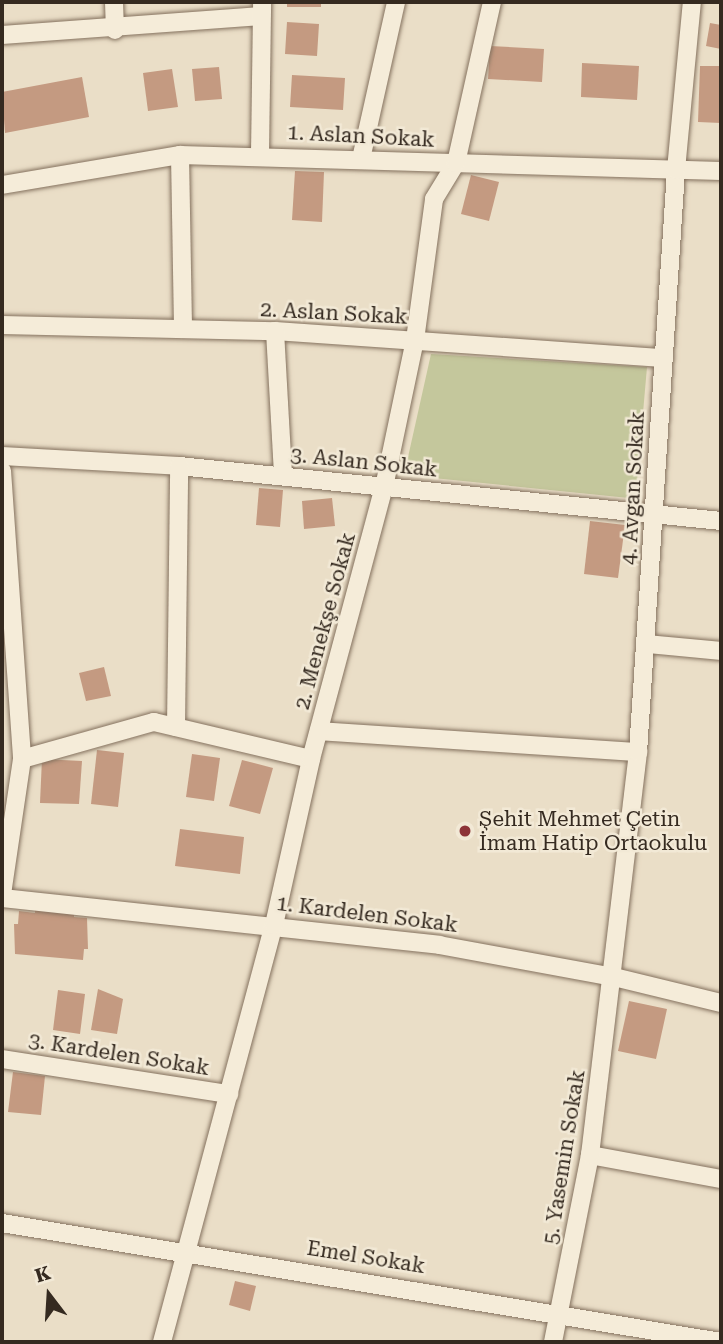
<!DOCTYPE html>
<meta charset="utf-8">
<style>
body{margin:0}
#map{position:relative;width:723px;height:1344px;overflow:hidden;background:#eadec7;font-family:"Roboto Serif",serif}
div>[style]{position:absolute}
.green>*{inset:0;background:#c4c79c}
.building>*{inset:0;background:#c49a81}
.roads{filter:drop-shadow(0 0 2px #84715e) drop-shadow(0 0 2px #84715e)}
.street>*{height:18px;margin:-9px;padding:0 9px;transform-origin:9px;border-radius:9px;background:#f5ecd9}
.dots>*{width:19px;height:19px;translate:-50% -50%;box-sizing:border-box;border:4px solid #f2e9d6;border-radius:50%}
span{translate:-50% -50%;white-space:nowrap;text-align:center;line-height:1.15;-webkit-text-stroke:5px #f2e9d6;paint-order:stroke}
.street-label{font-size:21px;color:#352a20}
.poi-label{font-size:21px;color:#352a20}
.left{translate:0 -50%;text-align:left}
.frame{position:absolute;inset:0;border:4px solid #352a20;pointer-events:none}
.north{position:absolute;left:14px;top:1260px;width:70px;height:70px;-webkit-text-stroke:5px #f2e9d6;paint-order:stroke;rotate:343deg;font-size:19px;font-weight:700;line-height:28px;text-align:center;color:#352a20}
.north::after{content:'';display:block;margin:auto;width:24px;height:32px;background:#352a20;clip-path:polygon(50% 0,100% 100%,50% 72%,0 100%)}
</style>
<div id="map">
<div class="green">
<i style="clip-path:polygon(431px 354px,647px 367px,636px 493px,629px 498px,404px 475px)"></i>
</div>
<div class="building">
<i style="clip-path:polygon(287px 2px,321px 2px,321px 7px,287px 7px)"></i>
<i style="clip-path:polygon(287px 22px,319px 24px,317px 56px,285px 54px)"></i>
<i style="clip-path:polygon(710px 23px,721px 25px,721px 49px,706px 46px)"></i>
<i style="clip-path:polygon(490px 46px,544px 49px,542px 82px,488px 79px)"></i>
<i style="clip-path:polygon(582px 63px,639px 66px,637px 100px,581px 97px)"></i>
<i style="clip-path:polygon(700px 66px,721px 66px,721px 123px,698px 122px)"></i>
<i style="clip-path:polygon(219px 67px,222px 99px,195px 101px,192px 69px)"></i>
<i style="clip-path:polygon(172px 69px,178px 107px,148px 111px,143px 73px)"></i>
<i style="clip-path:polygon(292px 75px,345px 78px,343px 110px,290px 107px)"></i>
<i style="clip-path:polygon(82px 77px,89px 117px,5px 133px,2px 92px)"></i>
<i style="clip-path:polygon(295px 171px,324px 172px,322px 222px,292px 220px)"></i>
<i style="clip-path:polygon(471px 175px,499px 182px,489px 221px,461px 214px)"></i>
<i style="clip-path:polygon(259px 488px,283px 490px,280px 527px,256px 525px)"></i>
<i style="clip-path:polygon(332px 498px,335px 526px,304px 529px,302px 501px)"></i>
<i style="clip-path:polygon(590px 521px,625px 525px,618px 578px,584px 574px)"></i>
<i style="clip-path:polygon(104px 667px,111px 696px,86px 701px,79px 673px)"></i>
<i style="clip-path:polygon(97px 750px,124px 753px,118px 807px,91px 804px)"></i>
<i style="clip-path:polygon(192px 754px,220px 758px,214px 801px,186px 797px)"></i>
<i style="clip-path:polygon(42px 759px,82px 761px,79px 804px,40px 803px)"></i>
<i style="clip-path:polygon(242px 760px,273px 768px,260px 814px,229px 806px)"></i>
<i style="clip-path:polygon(180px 829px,244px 837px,240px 874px,175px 866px)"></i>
<i style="clip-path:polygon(35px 908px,74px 912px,74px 917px,87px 918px,88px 949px,84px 949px,83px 960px,15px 954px,14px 924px,18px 924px,19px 911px,35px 913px)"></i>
<i style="clip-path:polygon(98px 989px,123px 999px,117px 1034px,91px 1030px)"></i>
<i style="clip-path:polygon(58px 990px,85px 994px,80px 1034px,53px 1030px)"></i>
<i style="clip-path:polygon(629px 1001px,667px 1009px,656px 1059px,618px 1051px)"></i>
<i style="clip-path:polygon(13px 1072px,45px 1076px,41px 1115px,8px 1112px)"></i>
<i style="clip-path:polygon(235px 1281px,256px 1286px,250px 1311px,229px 1305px)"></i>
</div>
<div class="roads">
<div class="street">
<i style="left:114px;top:2px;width:28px;rotate:88deg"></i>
<i style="left:2px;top:35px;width:260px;rotate:-4.2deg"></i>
<i style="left:260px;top:154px;width:152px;rotate:-89.2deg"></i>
<i style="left:180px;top:155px;width:174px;rotate:89deg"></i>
<i style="left:361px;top:159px;width:161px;rotate:-77.4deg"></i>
<i style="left:2px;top:185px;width:181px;rotate:-9.6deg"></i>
<i style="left:180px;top:155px;width:541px;rotate:1.69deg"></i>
<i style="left:2px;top:325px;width:273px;rotate:1.3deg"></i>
<i style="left:275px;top:331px;width:389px;rotate:4deg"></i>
<i style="left:275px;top:331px;width:145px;rotate:86.8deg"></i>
<i style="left:2px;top:456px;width:177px;rotate:3.2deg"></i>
<i style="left:179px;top:466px;width:545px;rotate:5.79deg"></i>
<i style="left:2px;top:471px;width:289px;rotate:86deg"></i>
<i style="left:22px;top:759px;width:136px;rotate:98.4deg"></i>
<i style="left:647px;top:644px;width:74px;rotate:5.4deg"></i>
<i style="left:176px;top:727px;width:261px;rotate:-89.3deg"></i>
<i style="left:319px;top:731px;width:320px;rotate:3.8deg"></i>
<i style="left:22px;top:759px;width:137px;rotate:-15.7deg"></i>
<i style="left:154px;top:722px;width:161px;rotate:13.3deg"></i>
<i style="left:2px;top:898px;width:440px;rotate:6.1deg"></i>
<i style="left:439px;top:945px;width:178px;rotate:10.4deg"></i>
<i style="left:614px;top:977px;width:110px;rotate:13.7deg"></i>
<i style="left:2px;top:1059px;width:230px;rotate:8.8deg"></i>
<i style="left:590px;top:1155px;width:133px;rotate:10.4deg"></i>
<i style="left:2px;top:1223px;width:729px;rotate:9.4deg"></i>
<i style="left:162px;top:1342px;width:432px;rotate:-75deg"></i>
<i style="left:274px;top:925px;width:170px;rotate:-77.4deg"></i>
<i style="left:311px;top:759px;width:282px;rotate:-75deg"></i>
<i style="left:384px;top:487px;width:150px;rotate:-78.1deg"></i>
<i style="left:415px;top:340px;width:142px;rotate:-82.3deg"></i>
<i style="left:434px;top:199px;width:42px;rotate:-58.6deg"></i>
<i style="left:456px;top:163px;width:165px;rotate:-77.4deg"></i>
<i style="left:553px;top:1342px;width:191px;rotate:-78.8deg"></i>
<i style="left:590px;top:1155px;width:406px;rotate:-83.2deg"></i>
<i style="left:638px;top:752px;width:583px;rotate:-86.26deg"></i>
<i style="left:676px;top:170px;width:169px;rotate:-84.6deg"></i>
</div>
</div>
<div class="dots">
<i style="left:465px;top:831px;background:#8d3438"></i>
</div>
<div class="street-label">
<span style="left:361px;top:136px;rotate:3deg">1. Aslan Sokak</span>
<span style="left:334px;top:313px;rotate:3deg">2. Aslan Sokak</span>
<span style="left:364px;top:462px;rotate:6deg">3. Aslan Sokak</span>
<span style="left:633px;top:488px;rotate:-87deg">4. Avgan Sokak</span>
<span style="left:325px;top:621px;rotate:-75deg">2. Menekşe Sokak</span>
<span style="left:367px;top:914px;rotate:7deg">1. Kardelen Sokak</span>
<span style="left:119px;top:1054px;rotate:9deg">3. Kardelen Sokak</span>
<span style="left:564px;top:1157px;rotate:-81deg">5. Yasemin Sokak</span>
<span style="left:366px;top:1257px;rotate:9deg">Emel Sokak</span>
</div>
<div class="poi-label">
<span class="left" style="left:479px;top:831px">Şehit Mehmet Çetin<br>İmam Hatip Ortaokulu</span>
</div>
<div class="frame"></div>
<div class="north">K</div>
</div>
